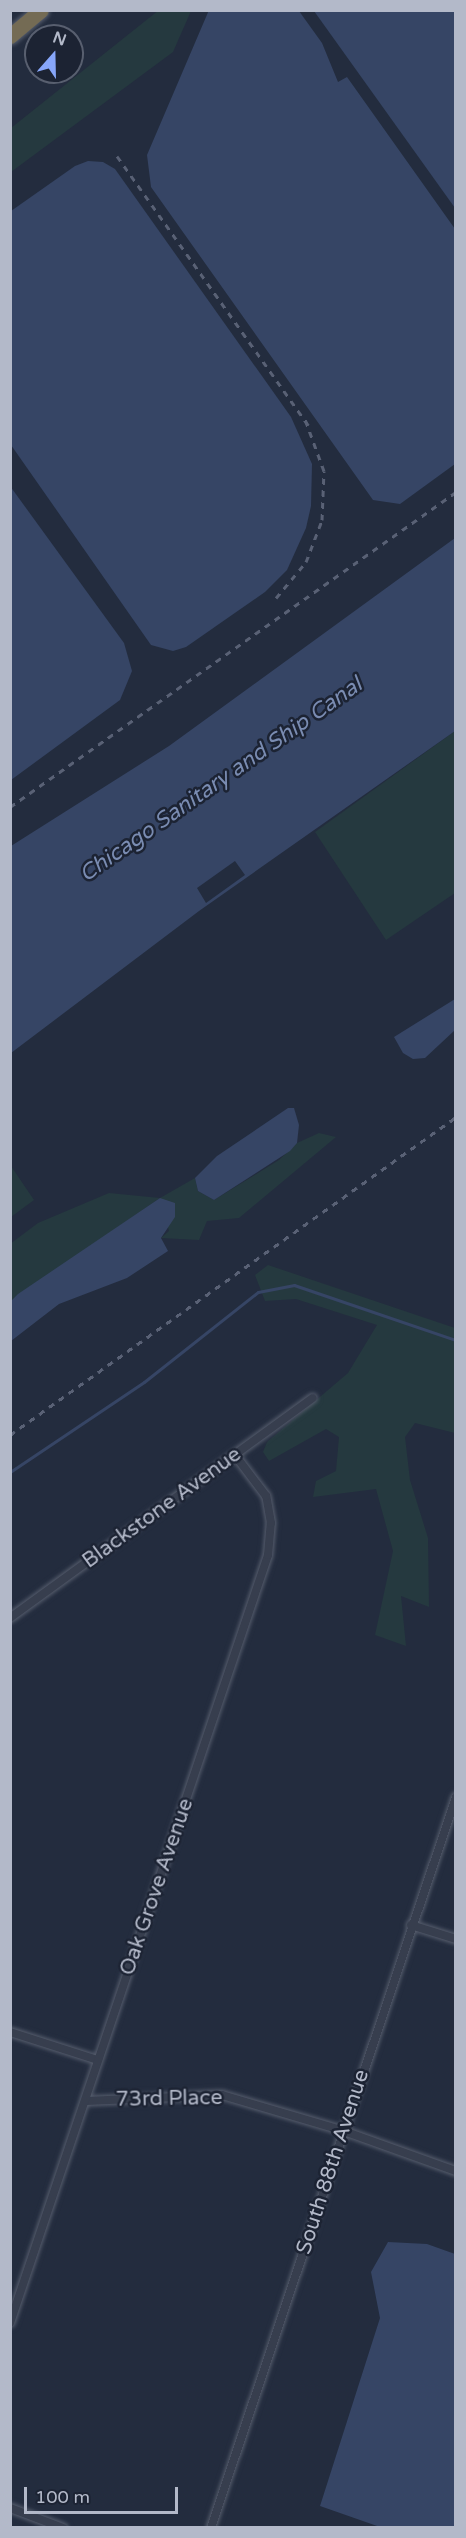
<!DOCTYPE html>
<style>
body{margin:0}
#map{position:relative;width:466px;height:2538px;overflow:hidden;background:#232c3e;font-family:"Varela Round",sans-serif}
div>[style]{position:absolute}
.green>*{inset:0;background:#25393f}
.water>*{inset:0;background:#364565}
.pier>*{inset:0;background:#232c3e}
.stream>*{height:3px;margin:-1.5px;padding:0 1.5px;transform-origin:1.5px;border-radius:1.5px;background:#364565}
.roads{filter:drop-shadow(0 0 2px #555c6c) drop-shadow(0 0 2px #555c6c)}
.street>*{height:8px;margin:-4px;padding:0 4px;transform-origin:4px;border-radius:4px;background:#373e4e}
.highway>*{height:15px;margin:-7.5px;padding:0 7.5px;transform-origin:7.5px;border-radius:7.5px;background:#746b54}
.rail>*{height:3px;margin-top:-1.5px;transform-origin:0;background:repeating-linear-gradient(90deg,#596175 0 6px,transparent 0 12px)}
span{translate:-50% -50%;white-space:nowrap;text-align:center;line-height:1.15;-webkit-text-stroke:5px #1c2333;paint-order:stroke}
.street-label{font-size:21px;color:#b3b9c9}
.water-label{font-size:22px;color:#7a8cb2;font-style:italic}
.frame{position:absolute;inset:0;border:12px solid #b3b9c9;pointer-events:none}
.north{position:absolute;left:24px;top:24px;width:60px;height:60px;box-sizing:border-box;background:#1c2333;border:2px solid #585f6f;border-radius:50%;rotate:20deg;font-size:16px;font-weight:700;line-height:24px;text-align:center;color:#b3b9c9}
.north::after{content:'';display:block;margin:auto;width:21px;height:27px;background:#87a6fa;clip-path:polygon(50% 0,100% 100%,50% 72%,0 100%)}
.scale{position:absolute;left:24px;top:2487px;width:154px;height:27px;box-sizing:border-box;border:3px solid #b3b9c9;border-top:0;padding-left:8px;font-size:18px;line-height:21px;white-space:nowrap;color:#b3b9c9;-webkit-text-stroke:4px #1c2333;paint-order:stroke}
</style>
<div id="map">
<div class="green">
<i style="clip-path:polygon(159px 10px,191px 11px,173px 52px,11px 172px,11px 128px)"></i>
<i style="clip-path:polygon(455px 731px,455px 893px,386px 940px,315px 832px)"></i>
<i style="clip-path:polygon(319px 1133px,336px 1137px,239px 1218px,207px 1221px,199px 1240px,161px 1238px,169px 1231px,160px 1198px,11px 1301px,10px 1244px,38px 1223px,109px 1193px,160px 1198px,195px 1178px,198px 1191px,214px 1200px,279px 1160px,297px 1143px)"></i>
<i style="clip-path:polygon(11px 1166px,34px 1200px,11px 1217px,10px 1217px)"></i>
<i style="clip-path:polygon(268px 1265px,455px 1328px,455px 1433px,415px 1423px,405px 1437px,410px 1480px,428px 1538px,429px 1607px,401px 1596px,406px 1646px,375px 1635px,393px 1551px,376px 1489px,313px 1497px,316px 1481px,336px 1471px,339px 1437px,326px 1429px,269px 1461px,263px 1452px,267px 1442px,348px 1373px,377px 1325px,296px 1299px,265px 1301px,255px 1275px)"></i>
</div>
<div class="water">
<i style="clip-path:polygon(209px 10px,299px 11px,322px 43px,338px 82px,347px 77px,455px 229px,455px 464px,400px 504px,373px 500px,151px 187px,147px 155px)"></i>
<i style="clip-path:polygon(314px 11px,455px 11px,455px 208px)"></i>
<i style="clip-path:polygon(88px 161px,103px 162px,115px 169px,291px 417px,312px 464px,311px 506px,306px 528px,287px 570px,265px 592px,186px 647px,173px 651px,151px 645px,11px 445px,11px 211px,75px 166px)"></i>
<i style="clip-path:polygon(10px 486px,124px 643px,132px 671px,120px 700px,11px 780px)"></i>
<i style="clip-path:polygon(455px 538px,455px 731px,199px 911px,11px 1053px,11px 846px,169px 746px)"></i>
<i style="clip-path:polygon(455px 999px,455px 1030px,425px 1058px,413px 1059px,403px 1053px,394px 1037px)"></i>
<i style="clip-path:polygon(288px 1108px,294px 1108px,299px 1125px,297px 1143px,290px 1151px,214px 1200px,198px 1191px,195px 1178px,217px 1156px)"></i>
<i style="clip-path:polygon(160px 1198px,175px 1203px,175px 1217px,161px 1238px,168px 1251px,127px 1278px,59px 1304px,11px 1341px,11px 1301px,18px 1294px)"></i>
<i style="clip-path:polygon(388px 2242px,427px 2244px,455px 2254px,455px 2527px,380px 2527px,320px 2506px,380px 2318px,371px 2272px)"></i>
</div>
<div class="pier">
<i style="clip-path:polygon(235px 861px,245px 875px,206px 903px,197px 888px)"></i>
</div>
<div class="stream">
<i style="left:10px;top:1472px;width:161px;rotate:-33.9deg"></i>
<i style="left:144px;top:1382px;width:145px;rotate:-38.3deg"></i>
<i style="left:258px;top:1292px;width:37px;rotate:-11deg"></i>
<i style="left:294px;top:1285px;width:171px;rotate:18.8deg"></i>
</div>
<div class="roads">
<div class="street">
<i style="left:10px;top:1618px;width:374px;rotate:-36deg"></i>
<i style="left:411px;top:1925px;width:47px;rotate:17.3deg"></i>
<i style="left:10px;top:2032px;width:92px;rotate:17.7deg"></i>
<i style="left:86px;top:2101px;width:136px;rotate:-2.5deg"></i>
<i style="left:222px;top:2095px;width:127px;rotate:16.4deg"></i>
<i style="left:344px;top:2131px;width:119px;rotate:19.7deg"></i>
<i style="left:10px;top:2323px;width:810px;rotate:-71.43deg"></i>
<i style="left:268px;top:1555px;width:32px;rotate:-85deg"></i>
<i style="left:271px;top:1523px;width:27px;rotate:-100deg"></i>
<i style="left:266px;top:1496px;width:51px;rotate:-127.1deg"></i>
<i style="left:10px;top:2508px;width:57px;rotate:20.7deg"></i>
<i style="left:211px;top:2528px;width:771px;rotate:-71.47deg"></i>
</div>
<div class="highway">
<i style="left:10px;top:36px;width:40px;rotate:-40deg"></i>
</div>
</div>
<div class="rail">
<i style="left:117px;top:156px;width:331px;rotate:54.6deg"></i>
<i style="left:276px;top:598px;width:47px;rotate:-50.2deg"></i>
<i style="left:306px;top:562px;width:45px;rotate:-69.1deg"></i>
<i style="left:322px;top:520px;width:49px;rotate:-87.7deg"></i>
<i style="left:324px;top:471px;width:55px;rotate:-110.1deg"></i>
<i style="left:10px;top:807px;width:546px;rotate:-35.23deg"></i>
<i style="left:10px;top:1435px;width:548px;rotate:-35.49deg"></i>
</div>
<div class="street-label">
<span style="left:162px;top:1508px;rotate:-36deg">Blackstone Avenue</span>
<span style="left:157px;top:1887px;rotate:-71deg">Oak Grove Avenue</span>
<span style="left:169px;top:2099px;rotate:-1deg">73rd Place</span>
<span style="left:333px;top:2162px;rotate:-72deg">South 88th Avenue</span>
</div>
<div class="water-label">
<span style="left:221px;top:780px;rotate:-35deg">Chicago Sanitary and Ship Canal</span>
</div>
<div class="frame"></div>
<div class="north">N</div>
<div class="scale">100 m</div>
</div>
